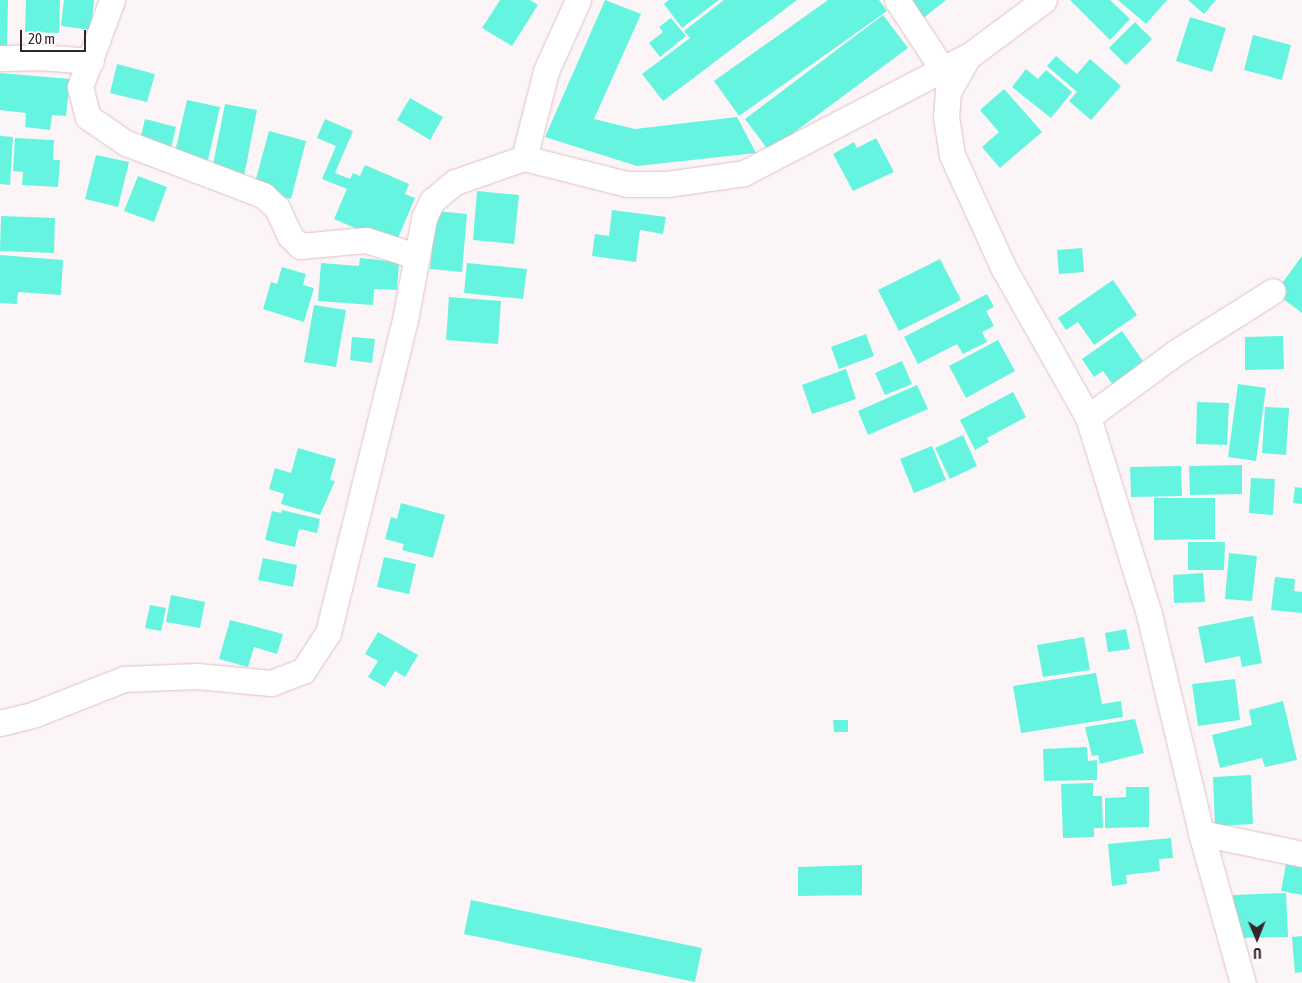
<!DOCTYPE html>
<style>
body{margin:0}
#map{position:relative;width:1302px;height:983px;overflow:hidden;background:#fcf5f7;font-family:"Asap Condensed",sans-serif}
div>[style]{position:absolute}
.building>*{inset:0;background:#65f4e0}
.roads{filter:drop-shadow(0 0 1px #e2bec9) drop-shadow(0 0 1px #e2bec9)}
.minor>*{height:25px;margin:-12.5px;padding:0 12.5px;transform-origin:12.5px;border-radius:12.5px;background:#fff}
span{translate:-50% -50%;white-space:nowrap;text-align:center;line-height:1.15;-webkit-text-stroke:4px #fff;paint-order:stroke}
.north{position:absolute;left:1232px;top:913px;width:50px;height:50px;-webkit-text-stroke:4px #fff;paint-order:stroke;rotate:179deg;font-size:14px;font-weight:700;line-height:20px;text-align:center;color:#33252a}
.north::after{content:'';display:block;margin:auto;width:18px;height:22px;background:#33252a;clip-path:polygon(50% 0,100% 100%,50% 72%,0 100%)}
.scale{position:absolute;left:20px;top:30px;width:66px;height:22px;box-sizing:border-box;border:2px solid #33252a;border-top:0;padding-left:6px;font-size:15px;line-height:18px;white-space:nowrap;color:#33252a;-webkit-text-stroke:4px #fff;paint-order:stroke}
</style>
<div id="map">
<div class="building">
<i style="clip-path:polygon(0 0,8px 0,7px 48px,0 48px)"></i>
<i style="clip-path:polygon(26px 0,60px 0,59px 33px,25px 32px)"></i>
<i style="clip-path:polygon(64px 0,94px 0,91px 30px,61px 26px)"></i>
<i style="clip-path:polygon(500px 0,530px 0,538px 5px,512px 46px,482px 28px)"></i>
<i style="clip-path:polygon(605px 0,641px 14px,594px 119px,635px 129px,737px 117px,756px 153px,637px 166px,545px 137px)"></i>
<i style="clip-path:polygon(669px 0,719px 0,682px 28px,664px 4px)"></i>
<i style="clip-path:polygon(724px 0,797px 0,663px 101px,642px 74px,690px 38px,684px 31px)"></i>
<i style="clip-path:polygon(828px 0,879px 0,887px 11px,739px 116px,714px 81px)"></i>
<i style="clip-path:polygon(904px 0,946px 0,921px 20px)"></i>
<i style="clip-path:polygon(1070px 0,1110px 0,1130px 19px,1110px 40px)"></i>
<i style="clip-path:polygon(1118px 0,1167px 0,1146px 24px)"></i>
<i style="clip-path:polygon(1188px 0,1216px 0,1204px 14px)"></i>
<i style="clip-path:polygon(883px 15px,908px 48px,769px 151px,745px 119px)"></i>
<i style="clip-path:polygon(1190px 17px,1226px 28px,1212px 72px,1176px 61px)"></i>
<i style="clip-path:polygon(671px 18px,686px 36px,660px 57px,649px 43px,663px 32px,659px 27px)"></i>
<i style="clip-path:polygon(1135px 22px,1152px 39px,1126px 65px,1109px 48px)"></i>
<i style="clip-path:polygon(1253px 35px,1291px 45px,1282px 80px,1244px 70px)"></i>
<i style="clip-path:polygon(1056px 56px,1077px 74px,1090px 59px,1121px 86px,1091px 120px,1069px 101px,1077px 92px,1047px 66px)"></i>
<i style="clip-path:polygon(117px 64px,155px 74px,147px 102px,110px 93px)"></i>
<i style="clip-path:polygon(1026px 69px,1038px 79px,1046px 70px,1072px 92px,1051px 118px,1012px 87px)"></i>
<i style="clip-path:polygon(0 73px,70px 79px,66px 116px,52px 115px,50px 130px,25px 127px,26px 113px,0 110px)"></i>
<i style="clip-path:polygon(1004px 89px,1042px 132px,1000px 168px,982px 147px,999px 132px,980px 110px)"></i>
<i style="clip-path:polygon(410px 98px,443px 117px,430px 140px,397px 120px)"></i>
<i style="clip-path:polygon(187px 100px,220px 107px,208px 160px,175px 152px)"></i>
<i style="clip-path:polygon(225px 104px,257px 110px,244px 176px,212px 170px)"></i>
<i style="clip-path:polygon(145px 119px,176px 127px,170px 152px,139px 145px)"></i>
<i style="clip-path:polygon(325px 119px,353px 131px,335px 173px,350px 179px,353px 173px,360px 176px,365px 165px,409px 184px,405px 194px,415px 198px,395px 245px,334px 219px,347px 189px,322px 179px,336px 146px,317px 138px)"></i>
<i style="clip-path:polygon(269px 131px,306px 141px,291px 199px,253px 190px)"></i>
<i style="clip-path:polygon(0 136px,13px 137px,10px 185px,0 184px)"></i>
<i style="clip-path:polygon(15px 138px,54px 140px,53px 160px,60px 160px,58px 187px,22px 185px,23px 172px,13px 171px)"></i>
<i style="clip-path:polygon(876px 138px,894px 172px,853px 191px,833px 154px,854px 142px,857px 148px)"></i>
<i style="clip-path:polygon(96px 155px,129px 162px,118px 207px,85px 199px)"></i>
<i style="clip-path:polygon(138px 176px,167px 187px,154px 222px,124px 211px)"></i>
<i style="clip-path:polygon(477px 191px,519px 195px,514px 244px,473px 240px)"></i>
<i style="clip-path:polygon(612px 210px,666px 217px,663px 234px,640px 230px,636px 262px,592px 256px,595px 234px,609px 236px)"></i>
<i style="clip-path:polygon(436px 211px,467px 214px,462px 272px,430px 269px)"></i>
<i style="clip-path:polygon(1px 216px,55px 218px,54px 253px,0 251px)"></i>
<i style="clip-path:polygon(1082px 248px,1084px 272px,1059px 274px,1057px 250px)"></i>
<i style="clip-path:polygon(0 255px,63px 260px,61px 295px,18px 292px,17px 304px,0 303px)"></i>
<i style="clip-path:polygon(1302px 256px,1302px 313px,1275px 293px)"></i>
<i style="clip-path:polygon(360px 258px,399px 262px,397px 290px,374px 289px,373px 305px,318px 301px,321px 263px,359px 266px)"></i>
<i style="clip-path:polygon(940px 259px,961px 300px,899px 331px,878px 290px)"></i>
<i style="clip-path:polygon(467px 263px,527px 269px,523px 299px,464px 293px)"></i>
<i style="clip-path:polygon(282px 267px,306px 274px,303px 285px,314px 288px,304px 322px,263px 309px,271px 282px,277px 284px)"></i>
<i style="clip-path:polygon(1113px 280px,1137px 315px,1094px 345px,1078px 322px,1066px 330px,1058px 318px)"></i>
<i style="clip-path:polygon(987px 294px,994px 307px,986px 311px,994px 326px,982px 332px,987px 342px,963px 354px,957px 344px,918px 364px,904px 337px)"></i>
<i style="clip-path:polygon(449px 297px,501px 301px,498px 344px,446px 340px)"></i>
<i style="clip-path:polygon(314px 305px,346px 310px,336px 367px,304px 362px)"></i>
<i style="clip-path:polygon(1122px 331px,1143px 361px,1118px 392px,1103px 371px,1094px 377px,1082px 359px)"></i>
<i style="clip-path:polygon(866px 334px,874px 356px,839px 369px,831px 347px)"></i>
<i style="clip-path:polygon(1283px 336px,1284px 369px,1245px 370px,1245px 337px)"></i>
<i style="clip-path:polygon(352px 337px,375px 339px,372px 363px,350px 360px)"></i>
<i style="clip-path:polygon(998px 340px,1015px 371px,966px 398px,949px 366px)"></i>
<i style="clip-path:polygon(902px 361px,912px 384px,885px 395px,875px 373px)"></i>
<i style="clip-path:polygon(846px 369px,856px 399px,812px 414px,802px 385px)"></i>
<i style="clip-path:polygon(1238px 384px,1266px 388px,1256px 461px,1228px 457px)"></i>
<i style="clip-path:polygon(917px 385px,928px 409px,868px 435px,858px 411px)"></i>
<i style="clip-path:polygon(1013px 392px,1026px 417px,987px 438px,989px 442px,975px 450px,960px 420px)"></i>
<i style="clip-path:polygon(1197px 402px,1229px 403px,1227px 445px,1196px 444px)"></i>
<i style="clip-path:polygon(1265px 407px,1289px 408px,1286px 455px,1262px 453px)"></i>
<i style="clip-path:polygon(963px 435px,977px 466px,950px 479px,935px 448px)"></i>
<i style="clip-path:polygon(932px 446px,946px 480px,914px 493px,900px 459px)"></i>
<i style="clip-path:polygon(298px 448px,336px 459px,330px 480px,335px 481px,320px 515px,281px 504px,284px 494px,269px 489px,275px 468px,291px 473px)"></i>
<i style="clip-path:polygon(1242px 465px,1242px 494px,1190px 495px,1189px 466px)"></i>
<i style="clip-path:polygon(1181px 466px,1182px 496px,1131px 497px,1130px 467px)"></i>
<i style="clip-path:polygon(1251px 478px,1275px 479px,1273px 515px,1249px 513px)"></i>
<i style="clip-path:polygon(1295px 487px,1302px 488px,1302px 504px,1293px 503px)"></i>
<i style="clip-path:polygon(1154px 498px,1215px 498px,1215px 539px,1154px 540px)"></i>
<i style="clip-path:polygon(401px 503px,445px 515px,433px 558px,402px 550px,404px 544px,385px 539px,391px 517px,397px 519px)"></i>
<i style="clip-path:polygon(282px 510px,320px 519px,317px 533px,299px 529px,295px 547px,265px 540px,272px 511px,281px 513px)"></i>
<i style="clip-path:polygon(1188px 542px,1225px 542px,1224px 570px,1188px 570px)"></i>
<i style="clip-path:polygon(1229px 553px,1257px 556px,1252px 601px,1225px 599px)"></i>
<i style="clip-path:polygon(384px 557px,416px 564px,409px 594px,377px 587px)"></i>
<i style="clip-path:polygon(263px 558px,297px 565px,293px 587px,258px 580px)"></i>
<i style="clip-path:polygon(1203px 573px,1205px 602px,1174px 603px,1173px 575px)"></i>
<i style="clip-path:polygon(1275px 577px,1295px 579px,1294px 591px,1302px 592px,1302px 613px,1271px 610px)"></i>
<i style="clip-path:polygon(171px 595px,205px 602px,200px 628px,166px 622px)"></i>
<i style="clip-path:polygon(150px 605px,166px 608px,161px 631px,145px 628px)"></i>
<i style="clip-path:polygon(1253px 616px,1262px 663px,1242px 667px,1240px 656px,1205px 663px,1198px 627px)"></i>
<i style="clip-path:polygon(230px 620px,283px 634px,277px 654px,254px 647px,248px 667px,219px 659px)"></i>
<i style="clip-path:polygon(1126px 629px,1130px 649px,1108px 652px,1105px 633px)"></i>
<i style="clip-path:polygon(378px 632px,418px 655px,405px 677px,395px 671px,385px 687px,368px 677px,378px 661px,365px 654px)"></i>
<i style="clip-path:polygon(1084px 637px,1090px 670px,1043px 677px,1037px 645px)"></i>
<i style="clip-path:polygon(1096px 673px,1102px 704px,1121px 701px,1123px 717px,1021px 733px,1013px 686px)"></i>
<i style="clip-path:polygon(1235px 679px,1240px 720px,1198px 726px,1192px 684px)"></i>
<i style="clip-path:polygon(1283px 701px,1297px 760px,1265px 767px,1262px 758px,1220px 768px,1212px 735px,1252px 725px,1249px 710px)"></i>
<i style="clip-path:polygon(1135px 719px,1144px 753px,1100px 764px,1098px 755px,1092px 756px,1085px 727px)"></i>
<i style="clip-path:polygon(833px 720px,848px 720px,848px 732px,834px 732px)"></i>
<i style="clip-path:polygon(1087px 747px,1088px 761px,1097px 760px,1097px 780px,1044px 781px,1043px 749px)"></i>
<i style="clip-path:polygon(1251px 775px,1253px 824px,1215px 826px,1213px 777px)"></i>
<i style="clip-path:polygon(1093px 783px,1093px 796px,1102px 796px,1103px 828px,1094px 828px,1094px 837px,1063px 838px,1061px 784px)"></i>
<i style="clip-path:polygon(1126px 787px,1149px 787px,1149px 827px,1105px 828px,1105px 798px,1126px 797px)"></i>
<i style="clip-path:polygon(1171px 838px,1173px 858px,1159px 859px,1160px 871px,1126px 875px,1127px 884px,1112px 886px,1108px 844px)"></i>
<i style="clip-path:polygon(1286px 864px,1302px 867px,1302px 895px,1281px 891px)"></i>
<i style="clip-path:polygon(862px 865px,862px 895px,798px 896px,798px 867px)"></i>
<i style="clip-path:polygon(1286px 893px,1288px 937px,1234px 938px,1233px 895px)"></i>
<i style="clip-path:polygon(471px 900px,702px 948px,695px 982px,464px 934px)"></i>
<i style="clip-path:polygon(1302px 936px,1302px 972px,1295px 973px,1292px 937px)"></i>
</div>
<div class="roads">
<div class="minor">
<i style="left:112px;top:0;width:93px;rotate:110.2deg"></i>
<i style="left:80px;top:87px;width:31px;rotate:75deg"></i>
<i style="left:88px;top:117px;width:46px;rotate:34.4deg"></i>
<i style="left:126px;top:143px;width:147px;rotate:20.8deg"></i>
<i style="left:263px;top:195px;width:19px;rotate:43deg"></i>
<i style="left:277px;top:208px;width:31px;rotate:65deg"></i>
<i style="left:290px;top:236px;width:14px;rotate:45deg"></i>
<i style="left:300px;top:246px;width:66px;rotate:-5.2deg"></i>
<i style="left:366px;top:240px;width:52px;rotate:17.7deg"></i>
<i style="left:897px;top:0;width:84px;rotate:56.7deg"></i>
<i style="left:968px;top:57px;width:39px;rotate:120deg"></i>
<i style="left:948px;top:91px;width:26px;rotate:94deg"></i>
<i style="left:946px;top:117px;width:38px;rotate:81deg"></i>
<i style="left:952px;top:155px;width:123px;rotate:65.5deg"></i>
<i style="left:1003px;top:267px;width:172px;rotate:60.5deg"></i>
<i style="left:1088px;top:417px;width:206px;rotate:72.8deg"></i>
<i style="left:1149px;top:614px;width:225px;rotate:76.6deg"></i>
<i style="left:1201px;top:833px;width:156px;rotate:74.4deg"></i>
<i style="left:0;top:58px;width:39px;rotate:-1deg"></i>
<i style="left:39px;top:57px;width:52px;rotate:4.4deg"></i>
<i style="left:524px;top:158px;width:90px;rotate:-75.8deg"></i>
<i style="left:546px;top:71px;width:78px;rotate:-65.7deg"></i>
<i style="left:1088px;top:417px;width:112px;rotate:-36.3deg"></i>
<i style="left:1178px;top:351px;width:112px;rotate:-32.3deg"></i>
<i style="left:0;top:723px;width:36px;rotate:-14deg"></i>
<i style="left:35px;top:714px;width:96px;rotate:-21.5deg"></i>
<i style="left:124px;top:679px;width:73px;rotate:-2.4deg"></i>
<i style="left:197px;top:676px;width:74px;rotate:5.4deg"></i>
<i style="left:271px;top:683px;width:34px;rotate:-21deg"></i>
<i style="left:303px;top:671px;width:45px;rotate:-56.7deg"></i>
<i style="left:328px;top:633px;width:322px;rotate:-76.2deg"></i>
<i style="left:405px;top:320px;width:104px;rotate:-79.4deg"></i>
<i style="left:424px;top:218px;width:19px;rotate:-65deg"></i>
<i style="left:432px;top:201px;width:30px;rotate:-40deg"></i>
<i style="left:455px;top:182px;width:73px;rotate:-19.2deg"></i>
<i style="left:524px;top:158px;width:106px;rotate:14.2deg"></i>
<i style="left:627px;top:184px;width:40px"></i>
<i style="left:667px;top:184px;width:78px;rotate:-8.1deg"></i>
<i style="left:744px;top:173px;width:255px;rotate:-27.6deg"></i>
<i style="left:970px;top:55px;width:92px;rotate:-36.6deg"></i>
<i style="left:1201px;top:833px;width:103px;rotate:11.7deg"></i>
</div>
</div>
<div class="north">U</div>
<div class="scale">20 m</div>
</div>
